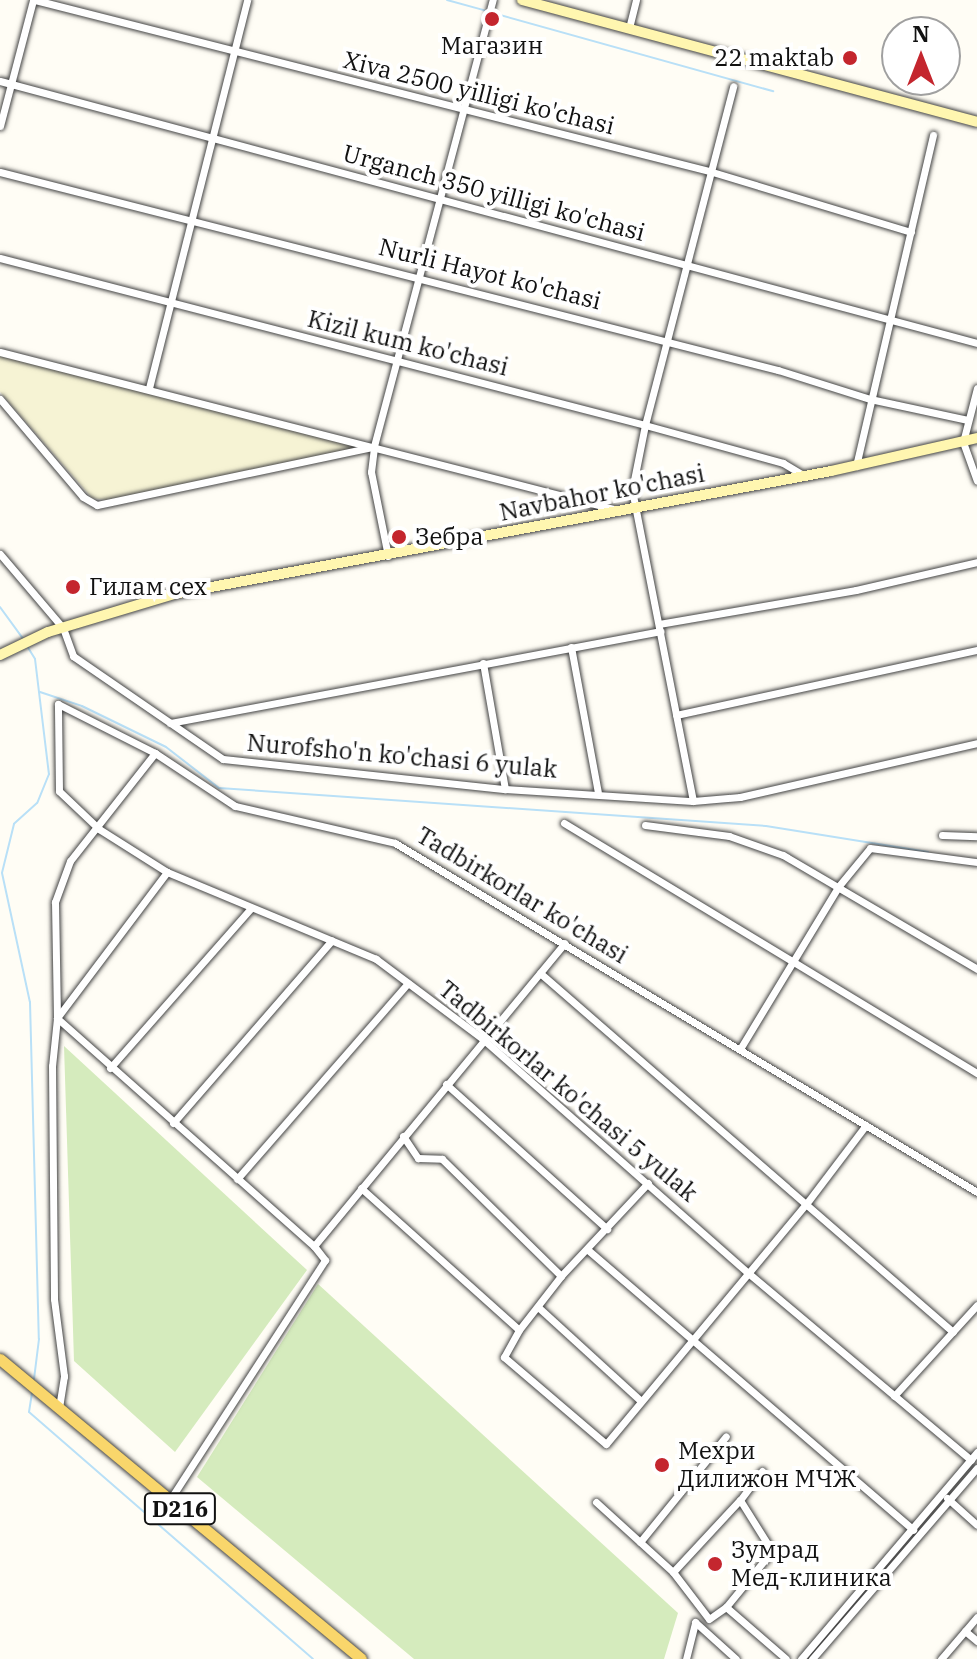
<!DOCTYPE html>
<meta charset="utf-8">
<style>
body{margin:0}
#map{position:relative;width:977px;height:1659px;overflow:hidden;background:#fffdf5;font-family:"IBM Plex Serif",serif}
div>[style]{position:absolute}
.farmland>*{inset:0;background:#f6f3d4}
.green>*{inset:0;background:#d5ebbd}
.stream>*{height:2px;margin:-1px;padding:0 1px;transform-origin:1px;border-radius:1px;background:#b9e0f7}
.roads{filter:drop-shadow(0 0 2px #444) drop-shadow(0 0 2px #444)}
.street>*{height:7px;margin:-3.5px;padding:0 3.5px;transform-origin:3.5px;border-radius:3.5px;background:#fff}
.secondary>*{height:10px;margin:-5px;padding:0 5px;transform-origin:5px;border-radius:5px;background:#fff6b0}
.primary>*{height:11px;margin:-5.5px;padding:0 5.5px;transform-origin:5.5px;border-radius:5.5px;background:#f9d66b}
.dots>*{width:22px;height:22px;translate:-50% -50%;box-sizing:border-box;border:4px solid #fff;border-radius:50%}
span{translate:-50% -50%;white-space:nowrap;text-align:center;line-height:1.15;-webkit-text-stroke:8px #fff;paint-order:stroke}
.shield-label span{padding:2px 6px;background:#fff;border:2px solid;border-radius:6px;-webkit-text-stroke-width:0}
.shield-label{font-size:22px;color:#111;font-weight:700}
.poi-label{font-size:24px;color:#111}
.right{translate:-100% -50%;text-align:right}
.left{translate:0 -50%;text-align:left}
.street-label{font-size:24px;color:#111}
.north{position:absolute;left:881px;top:16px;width:80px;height:80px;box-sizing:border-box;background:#fff;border:2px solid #a0a0a0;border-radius:50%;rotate:0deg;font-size:22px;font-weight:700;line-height:32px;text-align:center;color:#111}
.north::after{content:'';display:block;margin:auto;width:28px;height:36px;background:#c4262e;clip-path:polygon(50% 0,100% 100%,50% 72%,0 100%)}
</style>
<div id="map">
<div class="farmland">
<i style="clip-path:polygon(0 355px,362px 447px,107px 500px,92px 498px,0 392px)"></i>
</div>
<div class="green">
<i style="clip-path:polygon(64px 1046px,307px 1270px,175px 1452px,74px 1361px)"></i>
<i style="clip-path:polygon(318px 1284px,678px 1613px,664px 1659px,414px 1659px,197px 1477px)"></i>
</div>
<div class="stream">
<i style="left:447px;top:0;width:41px;rotate:15.4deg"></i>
<i style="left:493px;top:13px;width:291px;rotate:15.6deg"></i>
<i style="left:0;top:607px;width:41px;rotate:54deg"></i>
<i style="left:27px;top:646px;width:15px;rotate:58deg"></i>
<i style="left:35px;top:659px;width:116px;rotate:83.1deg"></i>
<i style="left:49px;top:774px;width:31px;rotate:112deg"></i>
<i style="left:37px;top:803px;width:31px;rotate:138deg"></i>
<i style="left:14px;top:824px;width:50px;rotate:103.8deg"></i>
<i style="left:2px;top:873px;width:132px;rotate:77.8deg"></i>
<i style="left:30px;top:1002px;width:337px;rotate:88.5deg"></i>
<i style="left:39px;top:1339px;width:40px;rotate:97.1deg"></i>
<i style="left:40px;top:692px;width:44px;rotate:18.4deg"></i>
<i style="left:82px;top:706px;width:93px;rotate:26deg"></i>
<i style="left:166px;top:747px;width:67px;rotate:37.7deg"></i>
<i style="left:219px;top:788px;width:548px;rotate:3.97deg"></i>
<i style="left:766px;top:826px;width:164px;rotate:9.1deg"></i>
<i style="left:32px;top:1393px;width:19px;rotate:99deg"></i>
<i style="left:29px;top:1412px;width:376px;rotate:41deg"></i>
</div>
<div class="roads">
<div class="street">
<i style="left:35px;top:0;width:695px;rotate:14.24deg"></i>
<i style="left:709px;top:171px;width:211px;rotate:16.8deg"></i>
<i style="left:629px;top:28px;width:29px;rotate:-76deg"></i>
<i style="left:0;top:81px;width:1012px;rotate:15.01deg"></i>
<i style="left:0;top:126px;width:130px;rotate:-75.3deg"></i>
<i style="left:0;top:172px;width:803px;rotate:14.28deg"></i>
<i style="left:778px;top:370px;width:96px;rotate:17.5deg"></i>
<i style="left:870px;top:399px;width:100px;rotate:12.1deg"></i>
<i style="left:0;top:258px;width:666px;rotate:14.52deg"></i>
<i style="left:645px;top:425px;width:143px;rotate:15.4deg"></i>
<i style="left:783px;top:463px;width:23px;rotate:31deg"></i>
<i style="left:0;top:352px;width:634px;rotate:14.34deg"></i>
<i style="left:149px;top:388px;width:400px;rotate:-75.8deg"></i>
<i style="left:977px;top:388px;width:56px;rotate:104.5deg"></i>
<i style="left:963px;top:442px;width:41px;rotate:70.3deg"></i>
<i style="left:0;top:399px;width:128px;rotate:49.7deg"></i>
<i style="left:83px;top:497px;width:16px;rotate:30deg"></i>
<i style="left:97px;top:505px;width:281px;rotate:-11.9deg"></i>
<i style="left:856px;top:466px;width:340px;rotate:-76.9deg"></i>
<i style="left:0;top:554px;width:97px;rotate:49.6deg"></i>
<i style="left:63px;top:628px;width:30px;rotate:70deg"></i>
<i style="left:73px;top:656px;width:182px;rotate:34.5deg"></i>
<i style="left:223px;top:759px;width:284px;rotate:6.1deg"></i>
<i style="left:505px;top:789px;width:188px;rotate:3.7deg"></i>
<i style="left:693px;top:801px;width:47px;rotate:-4.9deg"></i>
<i style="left:740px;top:797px;width:243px;rotate:-12.8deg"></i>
<i style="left:388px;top:556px;width:86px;rotate:-101.4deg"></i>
<i style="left:371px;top:472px;width:26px;rotate:-83deg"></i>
<i style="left:374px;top:446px;width:462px;rotate:-75.1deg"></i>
<i style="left:659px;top:624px;width:200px;rotate:-9.8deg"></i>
<i style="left:856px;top:590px;width:124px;rotate:-13deg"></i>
<i style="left:571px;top:647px;width:147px;rotate:79.5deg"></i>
<i style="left:483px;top:663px;width:128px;rotate:80.1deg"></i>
<i style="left:676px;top:715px;width:308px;rotate:-12.2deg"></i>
<i style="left:170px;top:723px;width:499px;rotate:-10.6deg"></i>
<i style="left:155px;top:753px;width:137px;rotate:128.2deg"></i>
<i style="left:70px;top:861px;width:44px;rotate:110.1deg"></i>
<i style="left:55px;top:902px;width:116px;rotate:89deg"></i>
<i style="left:57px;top:1018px;width:183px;rotate:-53deg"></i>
<i style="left:693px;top:801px;width:317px;rotate:-101.1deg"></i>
<i style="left:632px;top:490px;width:66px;rotate:-78.7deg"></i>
<i style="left:645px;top:425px;width:350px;rotate:-75.4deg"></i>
<i style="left:564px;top:823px;width:483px;rotate:31.2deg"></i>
<i style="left:645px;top:825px;width:85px;rotate:7.5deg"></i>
<i style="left:729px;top:836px;width:57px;rotate:19.4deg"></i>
<i style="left:783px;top:855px;width:225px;rotate:30.4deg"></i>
<i style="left:942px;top:835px;width:35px;rotate:2deg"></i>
<i style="left:540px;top:973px;width:547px;rotate:41deg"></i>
<i style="left:57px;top:1018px;width:344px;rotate:41.6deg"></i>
<i style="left:314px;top:1246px;width:18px;rotate:52deg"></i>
<i style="left:325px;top:1260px;width:286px;rotate:122.9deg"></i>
<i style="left:57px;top:1018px;width:48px;rotate:95.9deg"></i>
<i style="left:52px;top:1066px;width:233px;rotate:89.5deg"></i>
<i style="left:54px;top:1299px;width:78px;rotate:82.6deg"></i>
<i style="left:64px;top:1376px;width:31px;rotate:99deg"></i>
<i style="left:740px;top:1049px;width:189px;rotate:-58.8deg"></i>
<i style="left:838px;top:887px;width:50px;rotate:-50.6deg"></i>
<i style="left:870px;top:848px;width:108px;rotate:7.5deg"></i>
<i style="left:110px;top:1068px;width:213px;rotate:-48.6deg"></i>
<i style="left:446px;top:1084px;width:217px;rotate:42deg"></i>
<i style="left:173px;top:1123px;width:242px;rotate:-49deg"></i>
<i style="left:403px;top:1136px;width:27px;rotate:56deg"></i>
<i style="left:418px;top:1158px;width:24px;rotate:2deg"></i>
<i style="left:442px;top:1159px;width:167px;rotate:44.5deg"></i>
<i style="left:237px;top:1179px;width:260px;rotate:-48.9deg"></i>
<i style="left:648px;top:1183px;width:127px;rotate:133.1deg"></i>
<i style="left:561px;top:1276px;width:68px;rotate:127.9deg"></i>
<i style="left:519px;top:1330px;width:31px;rotate:119deg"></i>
<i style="left:504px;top:1357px;width:134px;rotate:40.5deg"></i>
<i style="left:606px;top:1444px;width:312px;rotate:-50.2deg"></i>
<i style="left:806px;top:1204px;width:99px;rotate:-52.8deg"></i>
<i style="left:361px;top:1188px;width:212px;rotate:41.9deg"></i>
<i style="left:314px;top:1246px;width:393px;rotate:-50.4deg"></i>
<i style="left:588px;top:1250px;width:429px;rotate:40.7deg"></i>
<i style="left:538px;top:1307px;width:139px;rotate:42.4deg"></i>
<i style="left:894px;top:1396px;width:123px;rotate:-47.6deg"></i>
<i style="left:971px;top:1460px;width:292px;rotate:-140deg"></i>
<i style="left:747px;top:1272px;width:352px;rotate:-138.6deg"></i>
<i style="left:483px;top:1039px;width:134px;rotate:-143.2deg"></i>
<i style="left:376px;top:959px;width:226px;rotate:-157.4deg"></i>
<i style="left:167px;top:872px;width:80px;rotate:-147.7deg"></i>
<i style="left:99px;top:829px;width:55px;rotate:-136.5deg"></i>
<i style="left:59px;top:791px;width:87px;rotate:-90.7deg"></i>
<i style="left:58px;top:704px;width:109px;rotate:26.8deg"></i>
<i style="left:155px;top:753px;width:96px;rotate:33.5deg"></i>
<i style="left:235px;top:806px;width:164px;rotate:13deg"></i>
<i style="left:395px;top:843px;width:679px;rotate:30.95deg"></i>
<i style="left:762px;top:1471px;width:36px;rotate:127deg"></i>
<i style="left:740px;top:1500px;width:60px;rotate:57.9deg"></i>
<i style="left:772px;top:1551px;width:72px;rotate:129.4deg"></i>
<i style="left:726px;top:1607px;width:79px;rotate:40.9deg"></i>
<i style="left:947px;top:1498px;width:40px;rotate:42deg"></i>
<i style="left:596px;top:1502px;width:104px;rotate:42.3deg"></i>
<i style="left:673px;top:1572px;width:59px;rotate:52.5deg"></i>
<i style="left:709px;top:1619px;width:21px;rotate:-35deg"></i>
<i style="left:640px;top:1542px;width:136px;rotate:-50.9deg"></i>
<i style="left:673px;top:1572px;width:98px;rotate:-47.1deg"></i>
<i style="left:965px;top:1631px;width:16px;rotate:40deg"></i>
<i style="left:686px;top:1659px;width:38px;rotate:-76deg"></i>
<i style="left:695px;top:1622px;width:55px;rotate:42.1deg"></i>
<i style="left:801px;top:1659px;width:272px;rotate:-49.6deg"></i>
<i style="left:812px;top:1659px;width:252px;rotate:-49.2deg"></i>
<i style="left:941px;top:1659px;width:55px;rotate:-49.4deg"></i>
</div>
<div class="secondary">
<i style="left:522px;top:0;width:471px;rotate:15deg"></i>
<i style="left:0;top:655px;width:53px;rotate:-25.6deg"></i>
<i style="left:48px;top:632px;width:132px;rotate:-16.8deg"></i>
<i style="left:174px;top:594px;width:668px;rotate:-10.6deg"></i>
<i style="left:831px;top:471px;width:150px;rotate:-12.7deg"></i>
</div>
<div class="primary">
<i style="left:0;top:1359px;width:469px;rotate:39.7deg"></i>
</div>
</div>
<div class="dots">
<i style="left:492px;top:19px;background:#c4262e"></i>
<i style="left:850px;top:58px;background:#c4262e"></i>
<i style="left:399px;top:537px;background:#c4262e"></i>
<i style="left:73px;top:587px;background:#c4262e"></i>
<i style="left:662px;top:1465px;background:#c4262e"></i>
<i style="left:715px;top:1564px;background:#c4262e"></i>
</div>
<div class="shield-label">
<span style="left:180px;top:1509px">D216</span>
</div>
<div class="poi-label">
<span style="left:492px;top:46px">Магазин</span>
<span class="right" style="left:834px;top:58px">22 maktab</span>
<span class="left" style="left:415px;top:537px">Зебра</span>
<span class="left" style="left:89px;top:587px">Гилам сех</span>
<span class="left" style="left:678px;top:1465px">Мехри<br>Дилижон МЧЖ</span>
<span class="left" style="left:731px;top:1564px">Зумрад<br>Мед-клиника</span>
</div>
<div class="street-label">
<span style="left:479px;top:93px;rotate:14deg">Xiva 2500 yilligi ko'chasi</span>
<span style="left:494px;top:193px;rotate:15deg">Urganch 350 yilligi ko'chasi</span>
<span style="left:490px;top:274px;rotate:14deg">Nurli Hayot ko'chasi</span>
<span style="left:408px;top:343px;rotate:14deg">Kizil kum ko'chasi</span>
<span style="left:602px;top:493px;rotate:-11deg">Navbahor ko'chasi</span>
<span style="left:402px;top:756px;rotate:5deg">Nurofsho'n ko'chasi 6 yulak</span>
<span style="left:522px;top:895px;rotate:31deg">Tadbirkorlar ko'chasi</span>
<span style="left:568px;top:1091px;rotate:40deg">Tadbirkorlar ko'chasi 5 yulak</span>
</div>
<div class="north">N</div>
</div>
